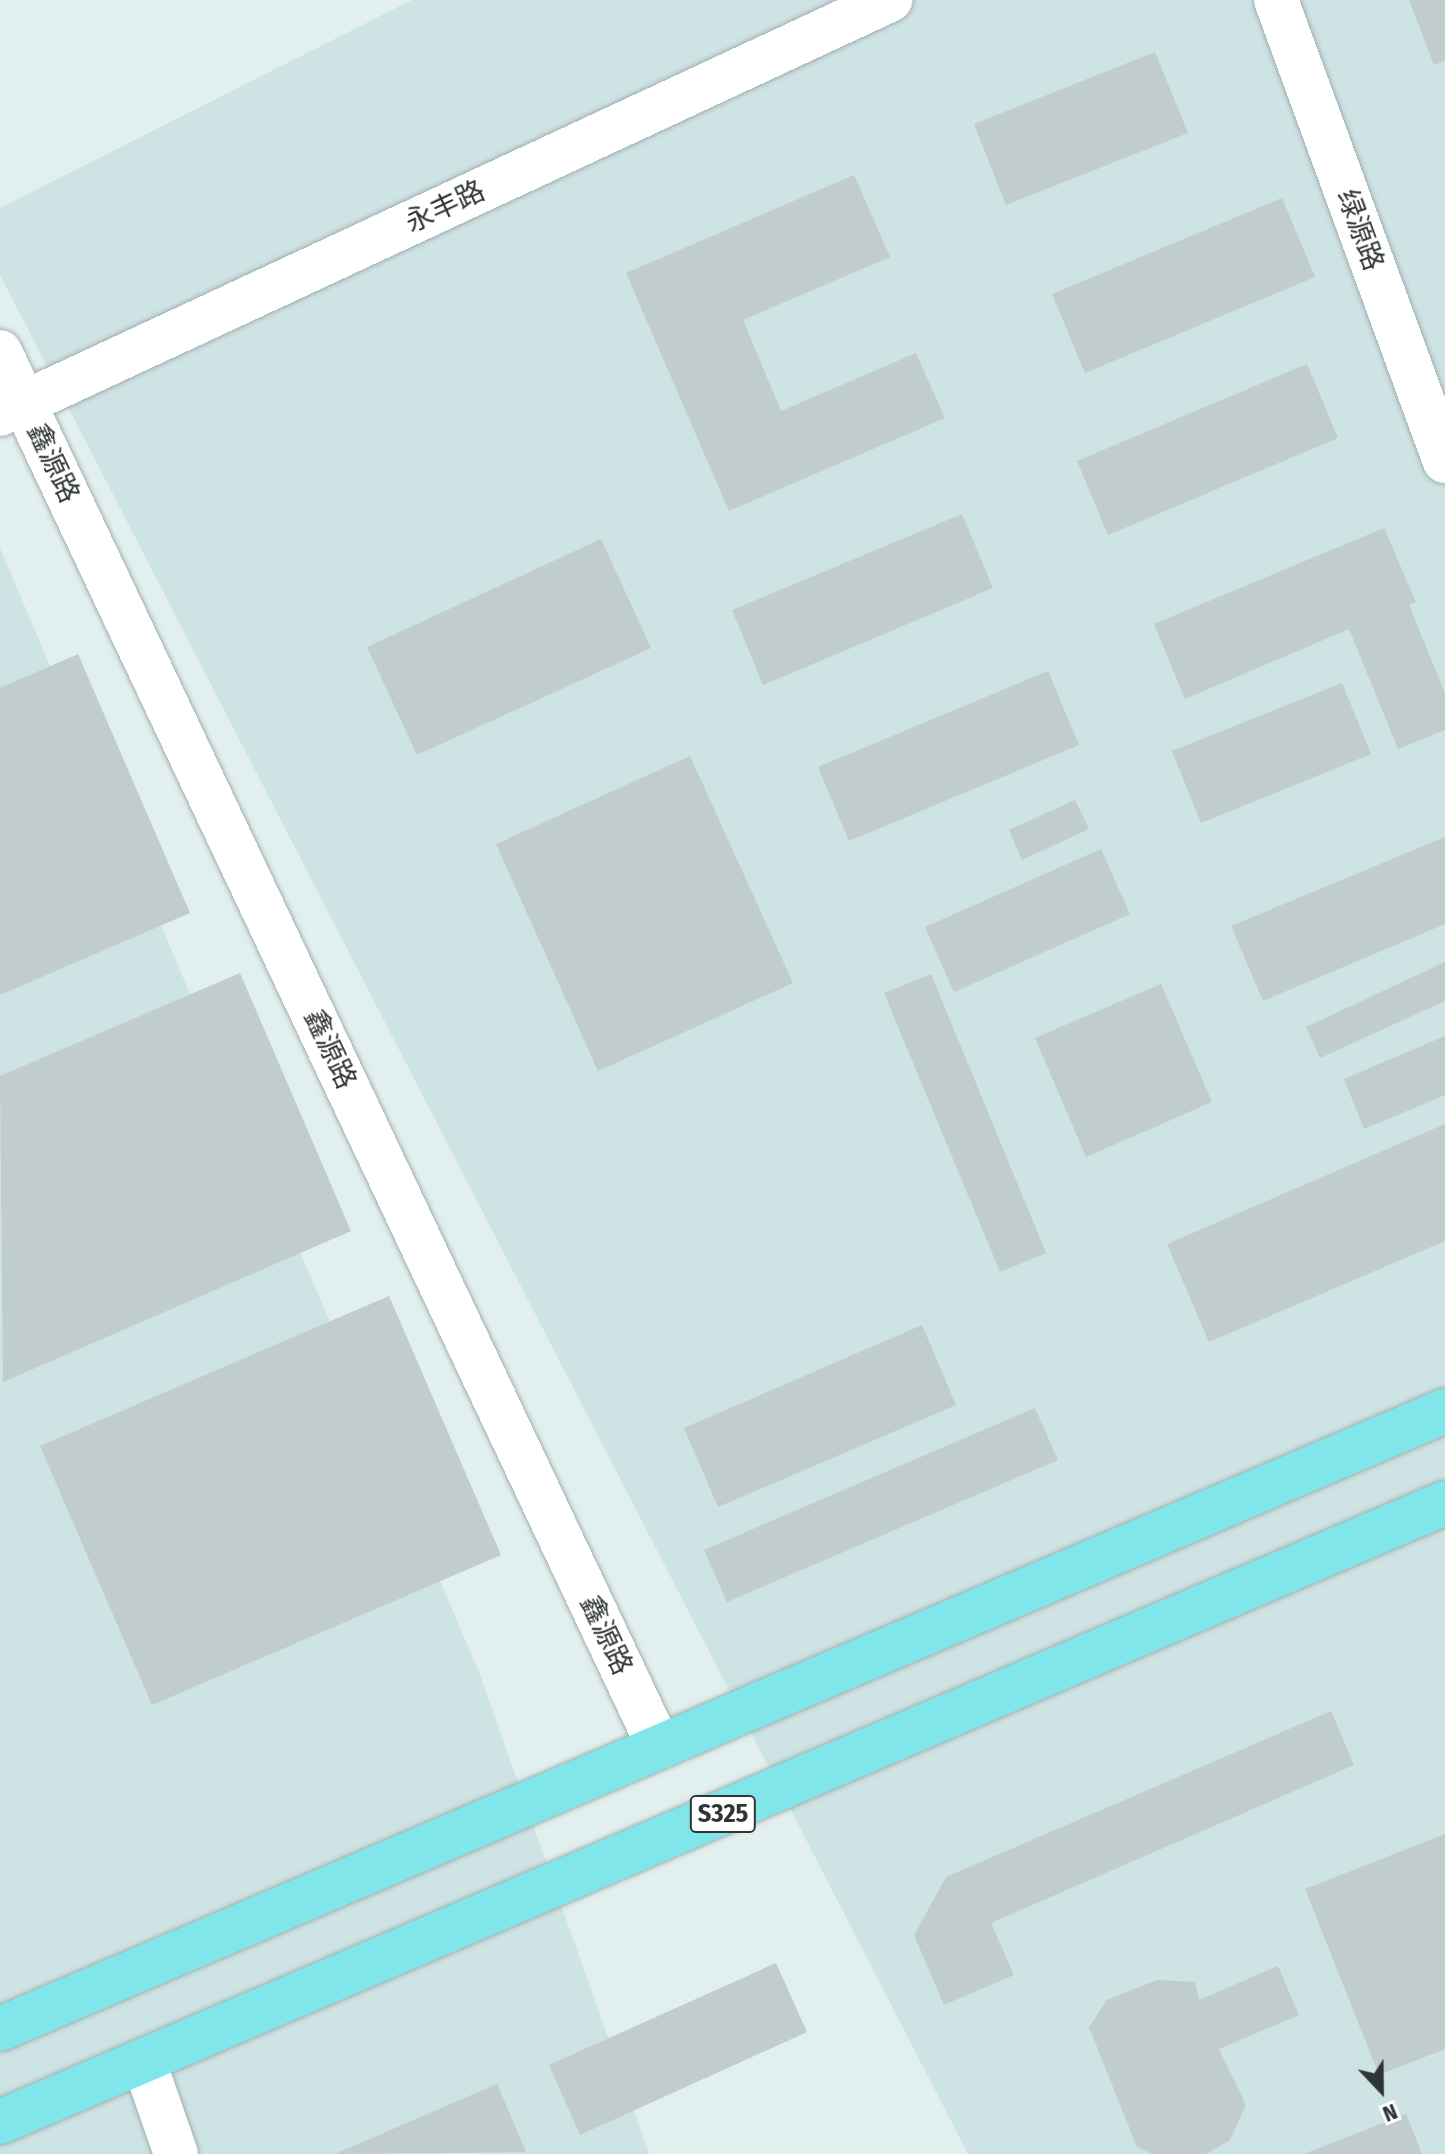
<!DOCTYPE html>
<meta charset="utf-8">
<style>
body{margin:0}
#map{position:relative;width:1445px;height:2154px;overflow:hidden;background:#e2efef;font-family:"Fira Sans Condensed","Noto Sans SC",sans-serif}
div>[style]{position:absolute}
.built>*{inset:0;background:#cde3e4}
.building>*{inset:0;background:#c0cccd}
.roads{filter:drop-shadow(0 0 2px #a2afaf) drop-shadow(0 0 2px #a2afaf)}
.minor>*{height:44px;margin:-22px;padding:0 22px;transform-origin:22px;border-radius:22px;background:#fff}
.major>*{height:44px;margin:-22px;padding:0 22px;transform-origin:22px;border-radius:22px;background:#81e6ea}
span{translate:-50% -50%;white-space:nowrap;text-align:center;line-height:1.15;-webkit-text-stroke:6px #fff;paint-order:stroke}
.shield-label span{padding:2px 6px;background:#fff;border:2px solid;border-radius:6px;-webkit-text-stroke-width:0}
.shield-label{font-size:26px;color:#2f3434;font-weight:700}
.street-label{font-size:28px;color:#2f3434}
.north{position:absolute;left:1341px;top:2050px;width:80px;height:80px;-webkit-text-stroke:6px #fff;paint-order:stroke;rotate:158deg;font-size:22px;font-weight:700;line-height:32px;text-align:center;color:#2f3434}
.north::after{content:'';display:block;margin:auto;width:28px;height:36px;background:#2f3434;clip-path:polygon(50% 0,100% 100%,50% 72%,0 100%)}
</style>
<div id="map">
<div class="built">
<i style="clip-path:polygon(412px 0,1445px 0,1445px 2154px,968px 2154px,0 275px,0 208px)"></i>
<i style="clip-path:polygon(0 548px,479px 1672px,649px 2154px,0 2154px)"></i>
</div>
<div class="building">
<i style="clip-path:polygon(1409px 0,1445px 0,1445px 61px,1434px 65px)"></i>
<i style="clip-path:polygon(1155px 52px,1188px 133px,1006px 205px,974px 124px)"></i>
<i style="clip-path:polygon(854px 175px,890px 257px,743px 320px,781px 411px,916px 353px,945px 418px,729px 511px,626px 273px)"></i>
<i style="clip-path:polygon(1282px 198px,1315px 277px,1085px 373px,1052px 294px)"></i>
<i style="clip-path:polygon(1307px 364px,1338px 438px,1108px 535px,1077px 461px)"></i>
<i style="clip-path:polygon(962px 514px,993px 588px,763px 685px,732px 610px)"></i>
<i style="clip-path:polygon(1384px 528px,1416px 602px,1409px 605px,1445px 693px,1445px 730px,1398px 749px,1349px 629px,1185px 699px,1154px 624px)"></i>
<i style="clip-path:polygon(601px 539px,651px 648px,417px 755px,367px 647px)"></i>
<i style="clip-path:polygon(78px 654px,190px 913px,0 995px,0 688px)"></i>
<i style="clip-path:polygon(1048px 671px,1079px 745px,849px 841px,818px 767px)"></i>
<i style="clip-path:polygon(1342px 683px,1371px 754px,1201px 823px,1172px 751px)"></i>
<i style="clip-path:polygon(690px 756px,793px 983px,598px 1071px,496px 844px)"></i>
<i style="clip-path:polygon(1075px 800px,1089px 829px,1022px 860px,1009px 830px)"></i>
<i style="clip-path:polygon(1445px 837px,1445px 924px,1263px 1001px,1231px 926px)"></i>
<i style="clip-path:polygon(1101px 849px,1130px 914px,954px 992px,925px 927px)"></i>
<i style="clip-path:polygon(1445px 962px,1445px 1001px,1320px 1058px,1306px 1027px)"></i>
<i style="clip-path:polygon(240px 973px,351px 1231px,3px 1382px,0 1076px)"></i>
<i style="clip-path:polygon(931px 974px,1046px 1253px,1000px 1272px,884px 993px)"></i>
<i style="clip-path:polygon(1161px 984px,1212px 1102px,1086px 1157px,1035px 1038px)"></i>
<i style="clip-path:polygon(1445px 1036px,1445px 1095px,1364px 1129px,1344px 1079px)"></i>
<i style="clip-path:polygon(1445px 1124px,1445px 1241px,1209px 1342px,1167px 1244px)"></i>
<i style="clip-path:polygon(389px 1296px,501px 1555px,152px 1705px,40px 1446px)"></i>
<i style="clip-path:polygon(922px 1325px,956px 1405px,718px 1507px,684px 1428px)"></i>
<i style="clip-path:polygon(1035px 1408px,1058px 1460px,727px 1602px,704px 1550px)"></i>
<i style="clip-path:polygon(1331px 1711px,1354px 1765px,991px 1923px,1014px 1975px,944px 2005px,914px 1935px,946px 1877px)"></i>
<i style="clip-path:polygon(1445px 1834px,1445px 2049px,1379px 2075px,1305px 1889px)"></i>
<i style="clip-path:polygon(776px 1963px,807px 2032px,580px 2135px,549px 2065px)"></i>
<i style="clip-path:polygon(1278px 1966px,1299px 2015px,1219px 2049px,1246px 2105px,1230px 2140px,1206px 2154px,1152px 2154px,1137px 2147px,1089px 2027px,1107px 2000px,1157px 1980px,1195px 1982px,1199px 2000px)"></i>
<i style="clip-path:polygon(497px 2084px,526px 2152px,335px 2154px)"></i>
<i style="clip-path:polygon(1406px 2114px,1422px 2154px,1304px 2154px)"></i>
</div>
<div class="roads">
<div class="minor">
<i style="left:1276px;top:0;width:491px;rotate:69.9deg"></i>
<i style="left:0;top:352px;width:1543px;rotate:64.71deg"></i>
<i style="left:0;top:414px;width:982px;rotate:-24.95deg"></i>
<i style="left:144px;top:2062px;width:97px;rotate:70.8deg"></i>
</div>
<div class="major">
<i style="left:0;top:2029px;width:1572px;rotate:-23.16deg"></i>
<i style="left:0;top:2122px;width:1572px;rotate:-23.19deg"></i>
</div>
</div>
<div class="shield-label">
<span style="left:723px;top:1814px">S325</span>
</div>
<div class="street-label">
<span style="left:445px;top:207px;rotate:-25deg">永丰路</span>
<span style="left:1360px;top:230px;rotate:70deg">绿源路</span>
<span style="left:53px;top:463px;rotate:65deg">鑫源路</span>
<span style="left:330px;top:1049px;rotate:65deg">鑫源路</span>
<span style="left:606px;top:1635px;rotate:65deg">鑫源路</span>
</div>
<div class="north">N</div>
</div>
